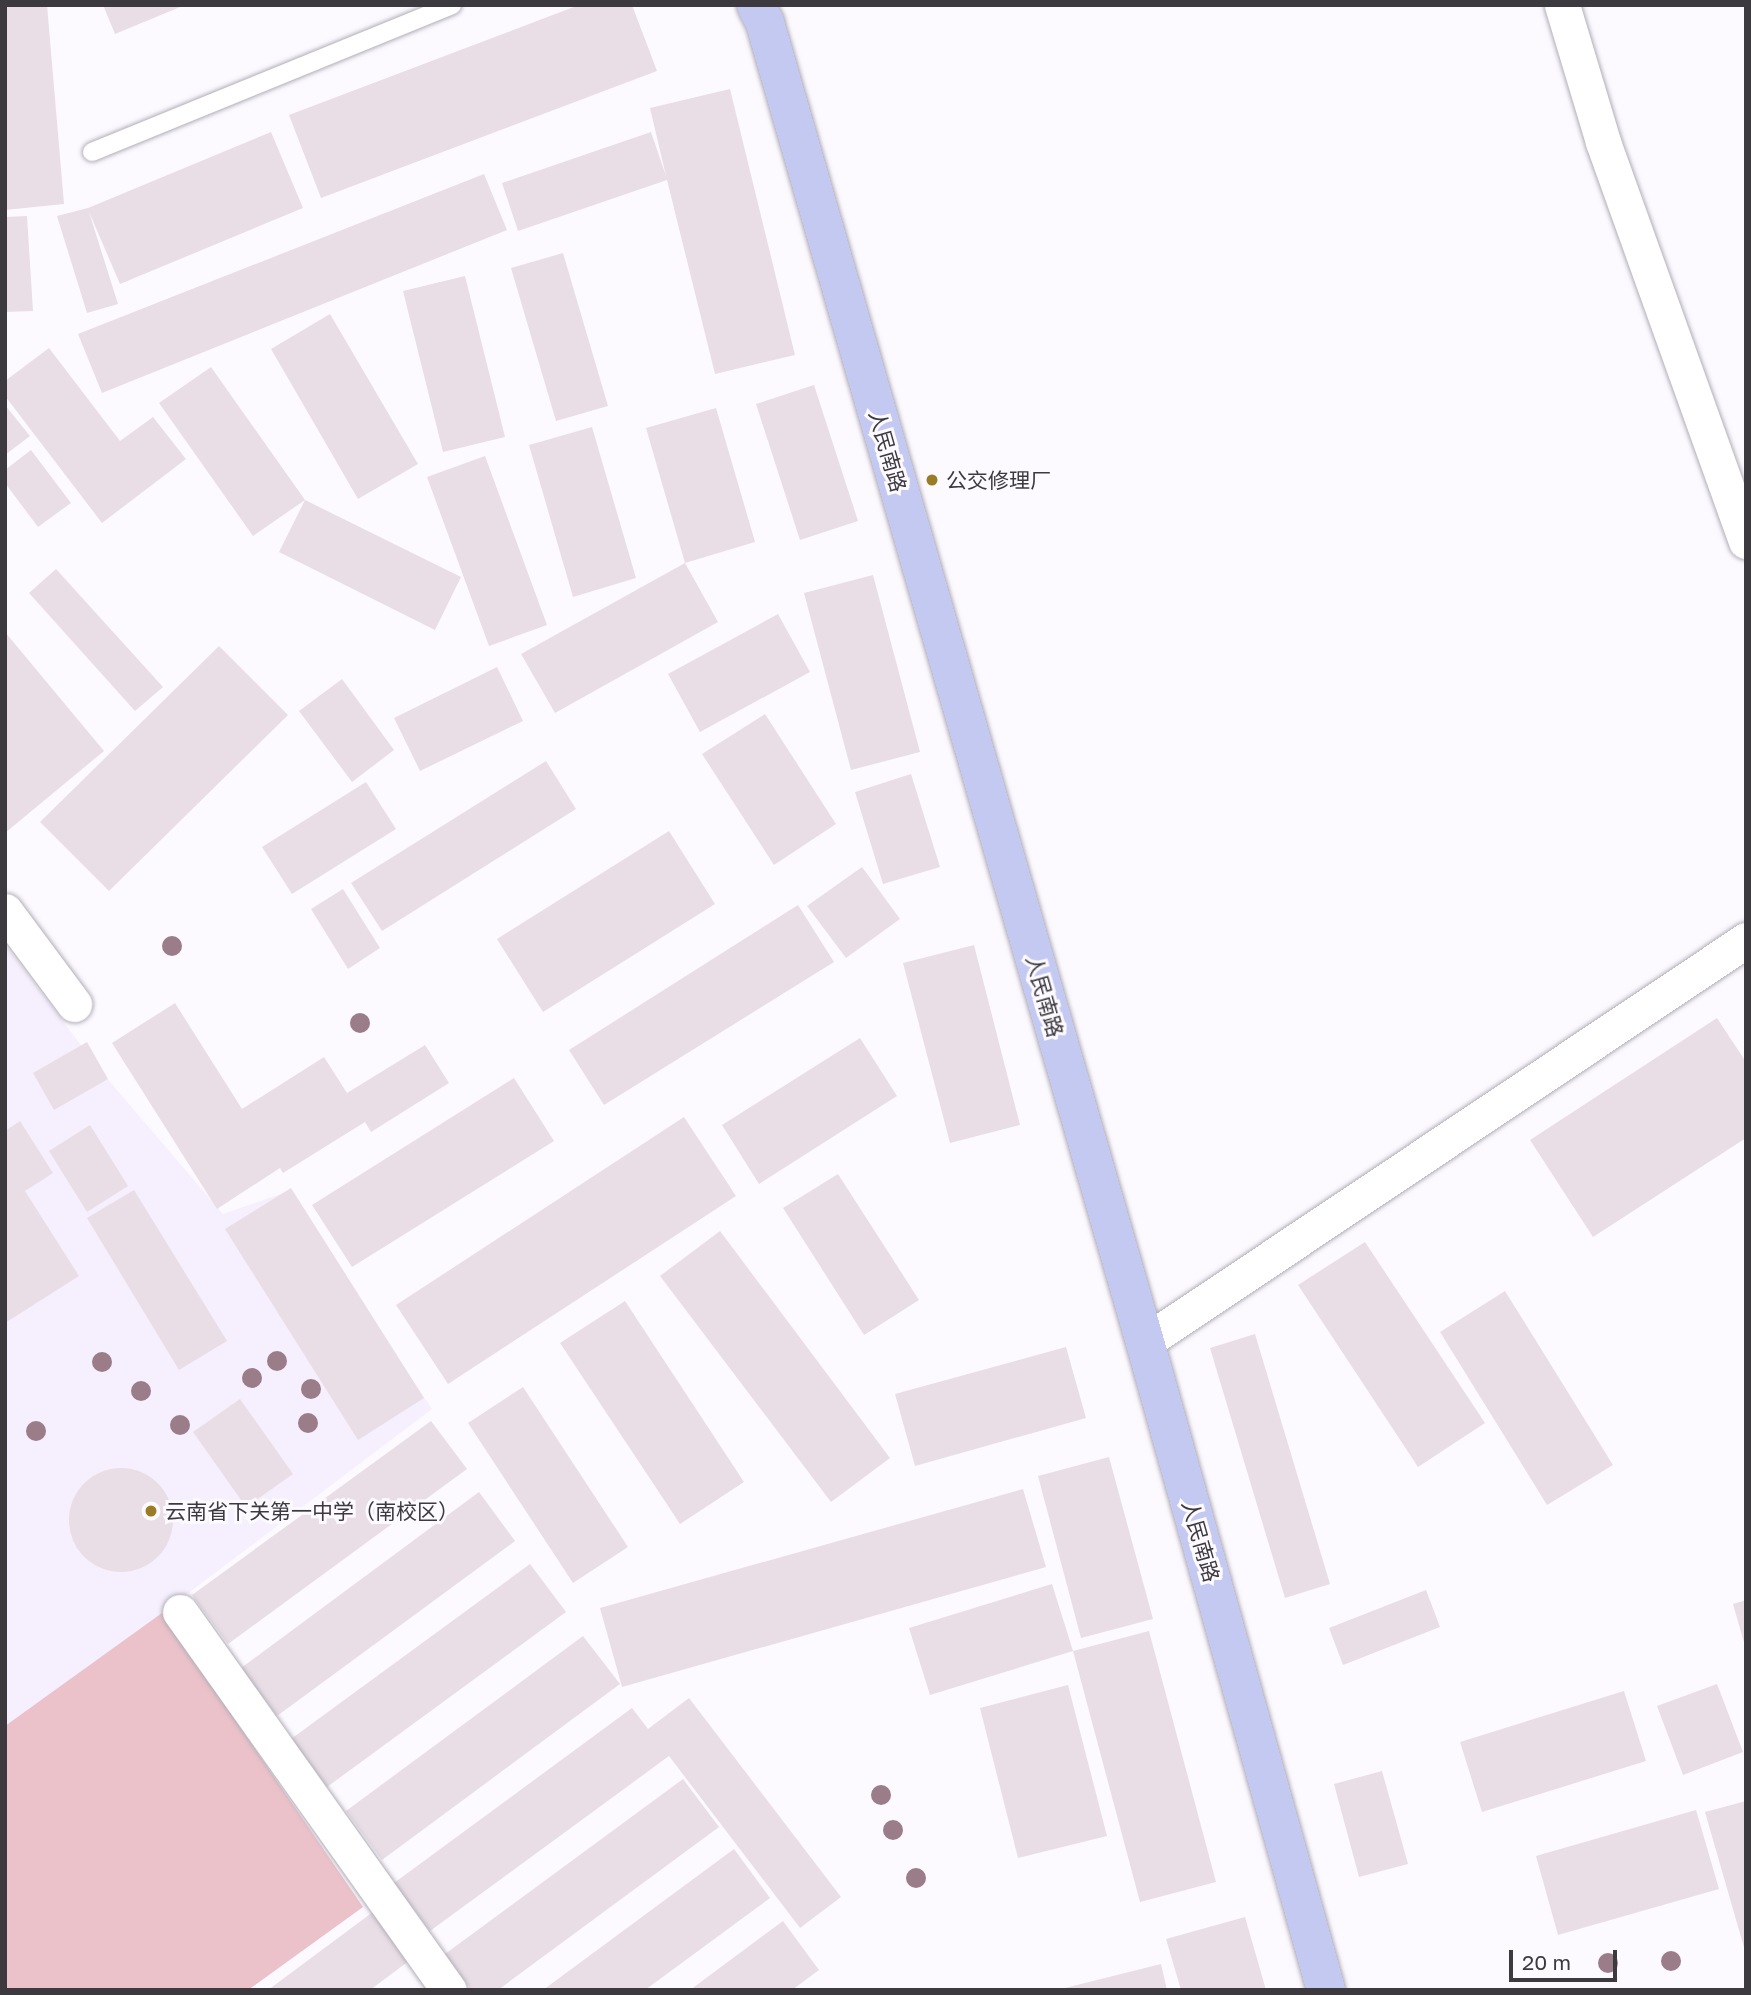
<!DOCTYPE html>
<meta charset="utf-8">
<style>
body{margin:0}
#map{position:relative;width:1751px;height:1995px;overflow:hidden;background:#fcfaff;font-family:"Golos Text","Noto Sans SC",sans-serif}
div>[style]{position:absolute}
.built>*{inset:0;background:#f6effe}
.green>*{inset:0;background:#ebc2ca}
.building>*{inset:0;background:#e9dee6}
.round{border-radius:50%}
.roads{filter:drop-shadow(0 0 2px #b2adb8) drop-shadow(0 0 2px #b2adb8)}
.lane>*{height:18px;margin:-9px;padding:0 9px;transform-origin:9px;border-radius:9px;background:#fff}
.street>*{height:35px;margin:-17.5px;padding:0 17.5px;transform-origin:17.5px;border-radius:17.5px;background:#fff}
.primary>*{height:38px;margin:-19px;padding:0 19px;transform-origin:19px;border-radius:19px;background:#c4c9f2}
.trees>*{width:20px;height:20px;margin:-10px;border-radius:50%;background:#9a7d88}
.dots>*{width:19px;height:19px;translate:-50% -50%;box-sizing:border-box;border:4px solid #fcfaff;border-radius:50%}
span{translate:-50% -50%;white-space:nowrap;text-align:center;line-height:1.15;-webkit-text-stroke:6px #fcfaff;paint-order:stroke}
.street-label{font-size:21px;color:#3c3a3e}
.poi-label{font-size:21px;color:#3c3a3e}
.left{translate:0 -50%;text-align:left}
.frame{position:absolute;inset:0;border:7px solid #3c3a3e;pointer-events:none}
.scale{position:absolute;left:1509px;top:1950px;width:108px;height:32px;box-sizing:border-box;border:4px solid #3c3a3e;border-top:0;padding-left:9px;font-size:21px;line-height:24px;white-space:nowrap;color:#3c3a3e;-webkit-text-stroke:5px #fcfaff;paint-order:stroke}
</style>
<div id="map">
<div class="built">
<i style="clip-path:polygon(5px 945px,99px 1069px,223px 1214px,286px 1192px,432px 1409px,162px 1613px,363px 1907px,248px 1990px,5px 1990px)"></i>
</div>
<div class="green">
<i style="clip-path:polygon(162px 1613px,363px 1907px,248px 1990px,5px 1990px,5px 1726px)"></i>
</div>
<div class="building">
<i style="clip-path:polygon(5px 5px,47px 5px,64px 204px,5px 210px)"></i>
<i style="clip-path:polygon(103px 5px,185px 5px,115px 34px)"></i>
<i style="clip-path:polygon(579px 5px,632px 5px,657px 71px,321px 198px,289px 115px)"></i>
<i style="clip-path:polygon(730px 89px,795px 355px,715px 374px,667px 180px,518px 231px,502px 183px,651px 132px,666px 176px,650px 108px)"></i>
<i style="clip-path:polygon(271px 132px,303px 208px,120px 284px,89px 212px,118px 304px,87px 313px,57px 216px,88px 208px)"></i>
<i style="clip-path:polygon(484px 174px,507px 230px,102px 393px,78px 334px)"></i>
<i style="clip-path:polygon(27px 216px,33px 311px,5px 312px,5px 217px)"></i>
<i style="clip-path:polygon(563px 253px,608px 406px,556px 421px,511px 268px)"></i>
<i style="clip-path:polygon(465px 276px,505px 437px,443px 452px,403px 291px)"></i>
<i style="clip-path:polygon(330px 314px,418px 464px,358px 499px,271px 349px)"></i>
<i style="clip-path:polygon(49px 348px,120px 441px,153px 417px,186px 459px,102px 523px,5px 396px,5px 381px)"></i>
<i style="clip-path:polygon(211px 367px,305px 500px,461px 577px,435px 630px,279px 552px,305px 500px,253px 536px,159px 403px)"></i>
<i style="clip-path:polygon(814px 385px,858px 521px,800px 540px,756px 404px)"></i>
<i style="clip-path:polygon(5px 405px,30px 436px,5px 455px)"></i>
<i style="clip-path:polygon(716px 408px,755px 542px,685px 563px,646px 428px)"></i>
<i style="clip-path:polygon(592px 427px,636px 578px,573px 597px,529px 445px)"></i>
<i style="clip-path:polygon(31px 450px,71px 503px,38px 527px,5px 483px,5px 470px)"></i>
<i style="clip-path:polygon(485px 456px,547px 625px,489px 646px,427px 477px)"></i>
<i style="clip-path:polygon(685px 563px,718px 622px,555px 713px,521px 654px)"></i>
<i style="clip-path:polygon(56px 569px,163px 687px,135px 711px,29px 593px)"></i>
<i style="clip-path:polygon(873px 575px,920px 752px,851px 770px,804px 593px)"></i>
<i style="clip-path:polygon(778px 614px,810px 672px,700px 732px,668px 674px)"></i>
<i style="clip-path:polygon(5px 632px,104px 751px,5px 833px)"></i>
<i style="clip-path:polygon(219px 646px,288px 715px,109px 891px,40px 822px)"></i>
<i style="clip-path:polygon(497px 667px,523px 721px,420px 771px,394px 718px)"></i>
<i style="clip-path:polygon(342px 679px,394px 750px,352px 782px,299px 711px)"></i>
<i style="clip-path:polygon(765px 714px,836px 824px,774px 865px,702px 754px)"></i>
<i style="clip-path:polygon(546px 761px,576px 809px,382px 931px,351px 883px)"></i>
<i style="clip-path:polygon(911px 774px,940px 867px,883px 884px,855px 792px)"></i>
<i style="clip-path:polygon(366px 782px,396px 829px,292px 894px,262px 847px)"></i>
<i style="clip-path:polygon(669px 831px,715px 904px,543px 1012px,497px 939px)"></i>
<i style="clip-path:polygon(862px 867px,900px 919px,846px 958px,807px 906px)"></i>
<i style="clip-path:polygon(343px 889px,380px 948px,348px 969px,311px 909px)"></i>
<i style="clip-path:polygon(798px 905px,834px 962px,604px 1105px,569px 1050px)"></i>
<i style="clip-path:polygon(974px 945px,1020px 1125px,950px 1143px,903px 963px)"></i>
<i style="clip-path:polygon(175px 1003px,242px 1109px,324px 1057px,347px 1093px,425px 1045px,449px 1083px,371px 1132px,365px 1122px,283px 1173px,280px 1168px,217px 1209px,112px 1043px)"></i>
<i style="clip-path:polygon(1717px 1018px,1746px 1062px,1746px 1138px,1593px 1237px,1530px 1140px)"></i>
<i style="clip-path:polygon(860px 1038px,897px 1096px,759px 1184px,722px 1125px)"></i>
<i style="clip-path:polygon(87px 1042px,108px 1079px,54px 1110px,33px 1073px)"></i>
<i style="clip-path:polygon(514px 1078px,554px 1141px,352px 1267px,312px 1205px)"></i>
<i style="clip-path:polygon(684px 1117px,736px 1196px,448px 1384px,396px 1305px)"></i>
<i style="clip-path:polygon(20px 1121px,53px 1173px,25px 1191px,79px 1276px,5px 1323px,5px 1131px)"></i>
<i style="clip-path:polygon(90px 1125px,128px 1186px,87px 1212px,49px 1151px)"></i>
<i style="clip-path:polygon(838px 1174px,919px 1300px,864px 1335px,783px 1208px)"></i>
<i style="clip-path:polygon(291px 1188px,424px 1398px,358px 1440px,225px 1229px)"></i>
<i style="clip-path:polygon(134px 1190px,227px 1341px,179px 1370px,87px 1218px)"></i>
<i style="clip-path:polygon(720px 1231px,890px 1458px,831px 1502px,660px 1276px)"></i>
<i style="clip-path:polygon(1365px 1242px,1485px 1423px,1418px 1467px,1298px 1285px)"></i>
<i style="clip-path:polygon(1505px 1291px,1613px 1465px,1547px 1505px,1440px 1332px)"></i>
<i style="clip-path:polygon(625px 1301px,744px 1482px,680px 1524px,560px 1343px)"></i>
<i style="clip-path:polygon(1255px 1334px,1330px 1584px,1285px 1598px,1210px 1348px)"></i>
<i style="clip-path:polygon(1066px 1347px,1086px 1418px,915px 1466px,895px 1394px)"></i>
<i style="clip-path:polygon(523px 1387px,628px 1547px,573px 1583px,468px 1423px)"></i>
<i style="clip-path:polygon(240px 1399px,293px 1474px,246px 1507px,193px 1432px)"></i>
<i style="clip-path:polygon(431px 1421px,467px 1469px,228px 1644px,192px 1595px)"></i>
<i style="clip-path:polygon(1109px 1457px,1153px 1619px,1081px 1638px,1038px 1476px)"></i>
<i class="round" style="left:69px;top:1468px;width:104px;height:104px"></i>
<i style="clip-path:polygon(1023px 1489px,1046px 1567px,622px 1687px,600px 1608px)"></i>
<i style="clip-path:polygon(479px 1492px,515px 1541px,277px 1716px,241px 1668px)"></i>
<i style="clip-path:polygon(530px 1564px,566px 1612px,327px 1787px,291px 1739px)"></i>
<i style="clip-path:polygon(1052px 1584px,1073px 1651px,930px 1695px,909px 1628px)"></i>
<i style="clip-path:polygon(1426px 1590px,1440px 1627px,1343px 1665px,1329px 1628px)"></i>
<i style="clip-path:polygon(1746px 1600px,1746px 1646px,1745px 1646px,1733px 1604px)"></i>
<i style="clip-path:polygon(1149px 1631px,1216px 1882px,1140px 1902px,1073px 1651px)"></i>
<i style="clip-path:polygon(583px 1636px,620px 1684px,382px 1860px,346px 1811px)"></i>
<i style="clip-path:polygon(1717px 1684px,1743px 1752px,1683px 1775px,1657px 1706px)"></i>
<i style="clip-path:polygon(1068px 1685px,1107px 1836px,1018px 1858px,980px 1708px)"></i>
<i style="clip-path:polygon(1624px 1691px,1646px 1761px,1482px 1812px,1460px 1742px)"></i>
<i style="clip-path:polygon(689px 1698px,841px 1897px,800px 1928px,669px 1756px,430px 1931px,394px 1883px,632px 1708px,648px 1729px)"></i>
<i style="clip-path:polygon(1382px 1771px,1408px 1864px,1359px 1877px,1334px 1784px)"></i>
<i style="clip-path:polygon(683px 1779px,719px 1827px,498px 1990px,471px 1990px,445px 1954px)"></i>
<i style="clip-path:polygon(1746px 1801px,1746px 1950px,1745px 1951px,1705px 1812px)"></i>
<i style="clip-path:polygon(1696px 1810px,1719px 1889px,1558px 1935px,1536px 1856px)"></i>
<i style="clip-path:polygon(734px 1849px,770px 1898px,645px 1990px,543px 1990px)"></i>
<i style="clip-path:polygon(377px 1909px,413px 1958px,370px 1990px,268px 1990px)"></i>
<i style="clip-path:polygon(1245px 1917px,1266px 1990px,1181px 1990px,1166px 1939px)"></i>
<i style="clip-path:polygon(783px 1921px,819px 1970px,792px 1990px,690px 1990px)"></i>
<i style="clip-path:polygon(1161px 1964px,1167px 1990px,1061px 1990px,1061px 1989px)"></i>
</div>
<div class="roads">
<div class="lane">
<i style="left:92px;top:152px;width:389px;rotate:-22.2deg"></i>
</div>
<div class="street">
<i style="left:1562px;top:5px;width:143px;rotate:73.3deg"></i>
<i style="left:1603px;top:142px;width:424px;rotate:70.3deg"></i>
<i style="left:5px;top:911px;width:116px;rotate:53.4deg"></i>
<i style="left:1145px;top:1342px;width:723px;rotate:-33.78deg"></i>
<i style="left:180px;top:1612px;width:464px;rotate:54.6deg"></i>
</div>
<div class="primary">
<i style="left:756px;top:5px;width:20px;rotate:63deg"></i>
<i style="left:765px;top:23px;width:1373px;rotate:73.93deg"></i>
<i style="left:1145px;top:1342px;width:673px;rotate:74.39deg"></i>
</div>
</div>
<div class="trees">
<i style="left:172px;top:946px"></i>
<i style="left:360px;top:1023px"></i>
<i style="left:277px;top:1361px"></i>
<i style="left:102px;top:1362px"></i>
<i style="left:252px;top:1378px"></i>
<i style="left:311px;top:1389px"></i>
<i style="left:141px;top:1391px"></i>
<i style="left:308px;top:1423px"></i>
<i style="left:180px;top:1425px"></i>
<i style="left:36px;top:1431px"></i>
<i style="left:881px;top:1795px"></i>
<i style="left:893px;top:1830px"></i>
<i style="left:916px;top:1878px"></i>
<i style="left:1671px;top:1961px"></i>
<i style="left:1608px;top:1963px"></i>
</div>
<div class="dots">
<i style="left:932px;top:480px;background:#997c25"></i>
<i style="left:151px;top:1511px;background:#997c25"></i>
</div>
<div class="street-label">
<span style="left:888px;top:451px;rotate:74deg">人民南路</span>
<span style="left:1045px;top:996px;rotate:74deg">人民南路</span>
<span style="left:1201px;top:1541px;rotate:74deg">人民南路</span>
</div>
<div class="poi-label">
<span class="left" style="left:946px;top:480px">公交修理厂</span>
<span class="left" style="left:165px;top:1511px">云南省下关第一中学（南校区）</span>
</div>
<div class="frame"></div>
<div class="scale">20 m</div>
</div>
